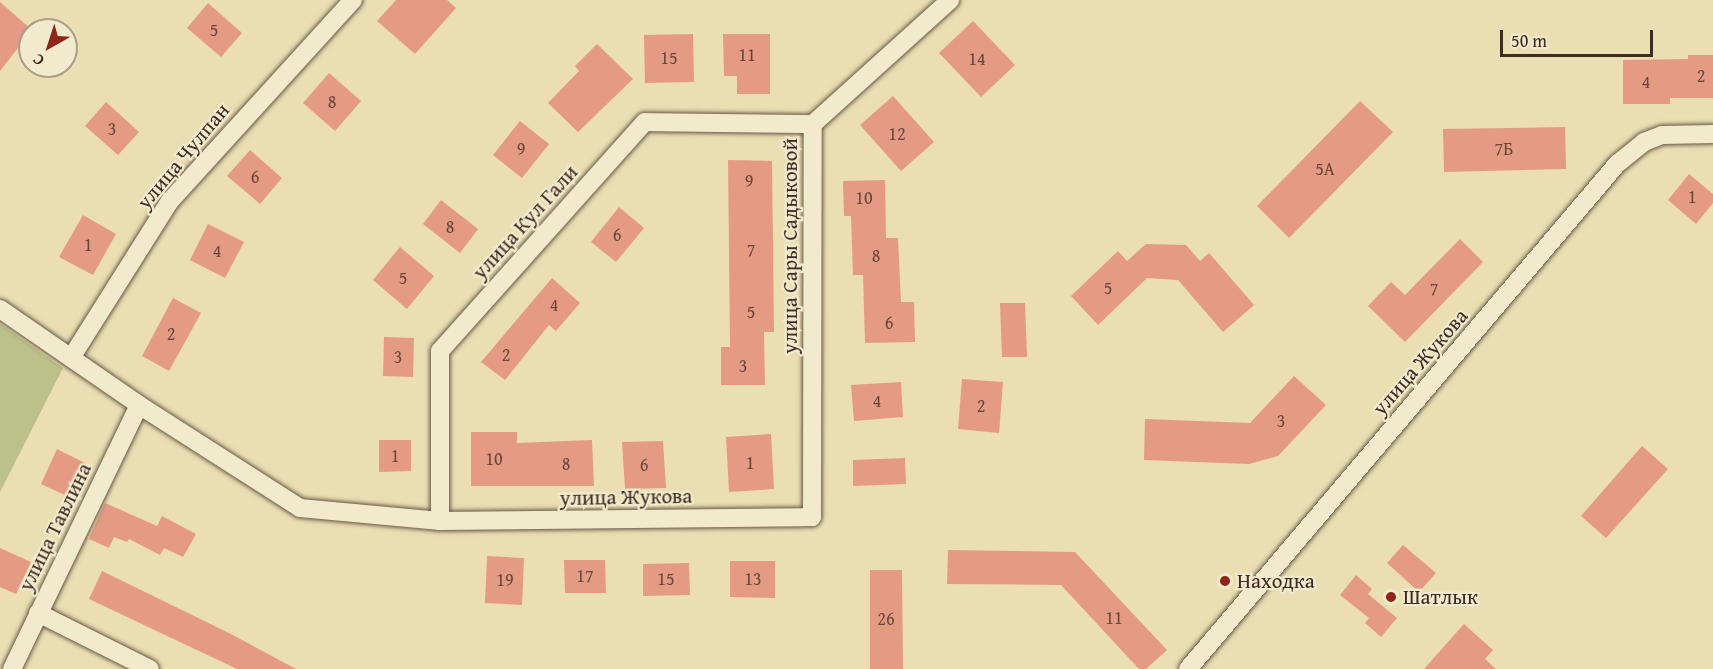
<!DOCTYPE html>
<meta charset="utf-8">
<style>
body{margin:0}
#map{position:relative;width:1713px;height:669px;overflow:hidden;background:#eadeb2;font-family:"Gentium Book Plus",serif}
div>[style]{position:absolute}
.green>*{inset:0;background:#bcc089}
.building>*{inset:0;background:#e59b83}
.roads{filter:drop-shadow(0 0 2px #695846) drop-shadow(0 0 2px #695846)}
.street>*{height:18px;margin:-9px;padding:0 9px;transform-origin:9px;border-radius:9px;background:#f1eacd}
.dots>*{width:16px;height:16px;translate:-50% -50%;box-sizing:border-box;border:3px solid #f1eacd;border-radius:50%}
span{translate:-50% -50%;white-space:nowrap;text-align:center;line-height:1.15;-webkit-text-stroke:4.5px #f1eacd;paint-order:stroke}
.number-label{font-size:18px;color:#68473a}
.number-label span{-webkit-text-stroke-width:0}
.street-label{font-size:21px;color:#3e2b22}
.poi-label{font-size:21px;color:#3e2b22}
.left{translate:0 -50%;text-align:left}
.north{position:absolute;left:18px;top:18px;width:60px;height:60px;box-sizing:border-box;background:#f1eacd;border:2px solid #a99e89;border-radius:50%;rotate:219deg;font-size:16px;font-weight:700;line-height:24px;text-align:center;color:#3e2b22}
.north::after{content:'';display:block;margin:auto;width:21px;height:27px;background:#8f2418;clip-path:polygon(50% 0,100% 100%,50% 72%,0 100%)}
.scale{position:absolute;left:1500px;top:30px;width:153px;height:27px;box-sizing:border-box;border:3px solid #3e2b22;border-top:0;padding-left:8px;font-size:18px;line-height:21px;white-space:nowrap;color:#3e2b22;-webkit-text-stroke:4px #f1eacd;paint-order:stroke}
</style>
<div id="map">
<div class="green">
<i style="clip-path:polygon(0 324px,63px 368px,0 492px)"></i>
</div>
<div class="building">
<i style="clip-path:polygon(396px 0,447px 0,456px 8px,415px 54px,377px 21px)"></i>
<i style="clip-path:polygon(0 2px,32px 30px,0 71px)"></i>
<i style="clip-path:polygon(208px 3px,242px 33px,221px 57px,187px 28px)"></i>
<i style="clip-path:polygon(973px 21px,1015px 65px,981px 97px,939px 53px)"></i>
<i style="clip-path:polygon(693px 34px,694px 82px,645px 83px,644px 35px)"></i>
<i style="clip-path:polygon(723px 34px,770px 34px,770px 94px,737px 94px,737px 76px,724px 76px)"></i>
<i style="clip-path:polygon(597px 44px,633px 79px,578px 132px,548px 103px,579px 71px,575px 66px)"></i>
<i style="clip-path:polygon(1688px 55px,1713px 55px,1713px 98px,1670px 98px,1670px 104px,1623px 104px,1623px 60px,1688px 59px)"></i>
<i style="clip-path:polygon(329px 73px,361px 101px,335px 131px,303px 103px)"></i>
<i style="clip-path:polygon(893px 96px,934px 142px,901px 171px,860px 125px)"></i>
<i style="clip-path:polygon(1360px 101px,1393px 132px,1289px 238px,1257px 206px)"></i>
<i style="clip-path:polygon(106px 102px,139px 132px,118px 155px,85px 126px)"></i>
<i style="clip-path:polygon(520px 121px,549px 144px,522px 178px,493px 155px)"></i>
<i style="clip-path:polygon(1565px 127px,1566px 169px,1444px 172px,1443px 129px)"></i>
<i style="clip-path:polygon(250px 150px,282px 178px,260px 204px,227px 176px)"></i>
<i style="clip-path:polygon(728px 160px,772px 161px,774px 332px,764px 332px,765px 385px,721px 385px,721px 347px,730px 347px)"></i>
<i style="clip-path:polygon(1689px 174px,1713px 194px,1713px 203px,1696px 224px,1668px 200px)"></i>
<i style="clip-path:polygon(885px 180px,886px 238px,898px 238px,901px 302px,914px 302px,915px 342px,865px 343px,863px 275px,853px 275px,851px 216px,844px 216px,843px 181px)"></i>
<i style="clip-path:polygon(441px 200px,478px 229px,460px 253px,423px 224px)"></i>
<i style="clip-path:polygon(619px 207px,644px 228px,616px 262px,591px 242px)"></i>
<i style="clip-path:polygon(83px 215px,116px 234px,93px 275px,59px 257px)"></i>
<i style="clip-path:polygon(208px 224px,244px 242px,225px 278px,190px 260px)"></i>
<i style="clip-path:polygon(1460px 239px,1483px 262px,1405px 342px,1368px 306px,1391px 282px,1405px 295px)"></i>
<i style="clip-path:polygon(1146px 244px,1186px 245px,1200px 261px,1209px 253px,1254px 305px,1223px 332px,1178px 280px,1147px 278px,1098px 325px,1071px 296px,1118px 251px,1127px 261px)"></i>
<i style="clip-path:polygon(400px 247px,434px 276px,407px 309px,373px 280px)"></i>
<i style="clip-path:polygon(552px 278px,580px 303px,556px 331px,549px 325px,505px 380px,481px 362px)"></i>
<i style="clip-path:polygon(173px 298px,201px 313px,169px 371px,142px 356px)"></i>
<i style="clip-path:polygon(1000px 303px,1025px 303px,1027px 357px,1002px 357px)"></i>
<i style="clip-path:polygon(384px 337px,414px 338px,413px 377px,383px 376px)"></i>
<i style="clip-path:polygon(1294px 376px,1326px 405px,1278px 456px,1249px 464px,1144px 460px,1145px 419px,1250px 423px)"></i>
<i style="clip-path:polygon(962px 379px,1003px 382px,999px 433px,958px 429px)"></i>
<i style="clip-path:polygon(901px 382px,903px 417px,854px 421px,851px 385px)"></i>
<i style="clip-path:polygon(471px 432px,517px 432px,517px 443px,592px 440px,594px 486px,471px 486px)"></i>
<i style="clip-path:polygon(771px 434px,774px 489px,729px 492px,726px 437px)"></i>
<i style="clip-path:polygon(379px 440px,411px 440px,411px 471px,379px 472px)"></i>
<i style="clip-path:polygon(663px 441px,666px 488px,625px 489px,622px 442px)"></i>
<i style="clip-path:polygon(1642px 446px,1668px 469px,1606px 538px,1581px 516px)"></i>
<i style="clip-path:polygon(57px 449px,85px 463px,69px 497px,41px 484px)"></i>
<i style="clip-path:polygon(905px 458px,906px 484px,853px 486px,853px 460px)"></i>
<i style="clip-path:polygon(105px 503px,157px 526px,162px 516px,196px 534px,183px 557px,164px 548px,160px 555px,129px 539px,127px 542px,114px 537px,109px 548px,89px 539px)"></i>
<i style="clip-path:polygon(1403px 545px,1436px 573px,1419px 592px,1387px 563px)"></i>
<i style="clip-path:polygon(0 548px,31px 562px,16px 594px,0 587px)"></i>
<i style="clip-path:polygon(948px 550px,1075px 552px,1167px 650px,1146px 669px,1139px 669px,1061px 585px,947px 584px)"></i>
<i style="clip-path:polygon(487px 556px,524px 558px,522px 605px,485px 603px)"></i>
<i style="clip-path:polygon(564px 560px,605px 560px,606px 593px,565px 593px)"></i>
<i style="clip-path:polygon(730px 561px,775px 561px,775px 598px,730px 597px)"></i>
<i style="clip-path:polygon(689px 563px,690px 595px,643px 596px,643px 564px)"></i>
<i style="clip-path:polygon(870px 570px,902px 570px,903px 669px,870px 669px)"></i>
<i style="clip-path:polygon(102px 571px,231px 634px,296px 669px,237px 669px,89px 599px)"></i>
<i style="clip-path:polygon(1356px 575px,1372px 589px,1368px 594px,1397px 618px,1381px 637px,1365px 623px,1369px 618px,1340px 595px)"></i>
<i style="clip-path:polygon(1464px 624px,1493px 650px,1485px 659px,1496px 669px,1424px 669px)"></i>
</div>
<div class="roads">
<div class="street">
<i style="left:0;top:309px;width:169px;rotate:34.6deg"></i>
<i style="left:139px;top:405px;width:191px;rotate:32.6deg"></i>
<i style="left:300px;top:508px;width:141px;rotate:5.3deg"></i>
<i style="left:440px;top:521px;width:372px;rotate:-0.6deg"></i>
<i style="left:812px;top:517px;width:393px;rotate:-89.9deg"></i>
<i style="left:813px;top:124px;width:185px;rotate:-42.1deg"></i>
<i style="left:71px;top:358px;width:186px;rotate:-57.8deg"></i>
<i style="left:170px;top:201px;width:272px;rotate:-47.7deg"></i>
<i style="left:440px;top:521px;width:170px;rotate:-90deg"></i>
<i style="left:440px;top:351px;width:307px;rotate:-48.2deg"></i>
<i style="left:645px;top:122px;width:168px;rotate:0.7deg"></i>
<i style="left:38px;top:613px;width:125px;rotate:26.6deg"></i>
<i style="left:12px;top:669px;width:293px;rotate:-64.3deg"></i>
<i style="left:1188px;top:669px;width:663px;rotate:-49.65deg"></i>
<i style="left:1617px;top:164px;width:35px;rotate:-39deg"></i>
<i style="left:1644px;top:142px;width:19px;rotate:-21deg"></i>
<i style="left:1662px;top:135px;width:51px;rotate:-1.1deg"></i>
</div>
</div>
<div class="dots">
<i style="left:1225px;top:581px;background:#8f2418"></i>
<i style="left:1391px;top:597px;background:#8f2418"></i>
</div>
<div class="number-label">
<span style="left:214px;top:30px">5</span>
<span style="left:747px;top:55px">11</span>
<span style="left:669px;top:58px">15</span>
<span style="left:977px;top:59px">14</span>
<span style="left:1701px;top:76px">2</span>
<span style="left:1646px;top:82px">4</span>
<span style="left:332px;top:102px">8</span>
<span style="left:112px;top:129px">3</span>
<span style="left:897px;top:134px">12</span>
<span style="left:521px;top:149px">9</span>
<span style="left:1504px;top:149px">7Б</span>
<span style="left:1325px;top:169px">5А</span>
<span style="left:255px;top:177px">6</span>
<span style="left:749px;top:181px">9</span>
<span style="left:1692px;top:197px">1</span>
<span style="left:864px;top:198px">10</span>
<span style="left:450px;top:227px">8</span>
<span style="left:617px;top:235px">6</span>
<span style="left:88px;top:245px">1</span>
<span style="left:751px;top:250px">7</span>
<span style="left:217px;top:251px">4</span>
<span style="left:876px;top:256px">8</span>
<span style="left:403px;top:278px">5</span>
<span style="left:1108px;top:288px">5</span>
<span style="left:1434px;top:289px">7</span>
<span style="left:554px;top:305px">4</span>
<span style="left:751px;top:312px">5</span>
<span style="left:889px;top:323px">6</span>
<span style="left:171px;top:334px">2</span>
<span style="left:506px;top:355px">2</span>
<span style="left:398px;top:357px">3</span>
<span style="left:743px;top:366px">3</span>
<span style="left:877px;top:401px">4</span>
<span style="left:981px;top:406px">2</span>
<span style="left:1281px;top:421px">3</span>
<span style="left:395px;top:456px">1</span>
<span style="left:494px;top:459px">10</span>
<span style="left:750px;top:463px">1</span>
<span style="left:566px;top:464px">8</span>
<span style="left:644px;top:465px">6</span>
<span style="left:585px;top:576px">17</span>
<span style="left:666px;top:579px">15</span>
<span style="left:753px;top:579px">13</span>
<span style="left:505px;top:580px">19</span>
<span style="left:1114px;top:618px">11</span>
<span style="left:886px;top:619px">26</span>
</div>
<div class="street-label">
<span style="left:183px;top:156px;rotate:-50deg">улица Чулпан</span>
<span style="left:525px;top:222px;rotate:-48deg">улица Кул Гали</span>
<span style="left:790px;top:246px;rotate:-90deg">улица Сары Садыковой</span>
<span style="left:1420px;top:362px;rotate:-49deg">улица Жукова</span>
<span style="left:626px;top:497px;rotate:-1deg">улица Жукова</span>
<span style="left:55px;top:527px;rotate:-64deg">улица Тавлина</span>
</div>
<div class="poi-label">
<span class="left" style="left:1237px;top:581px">Находка</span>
<span class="left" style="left:1403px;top:597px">Шатлык</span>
</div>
<div class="north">С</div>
<div class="scale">50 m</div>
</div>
